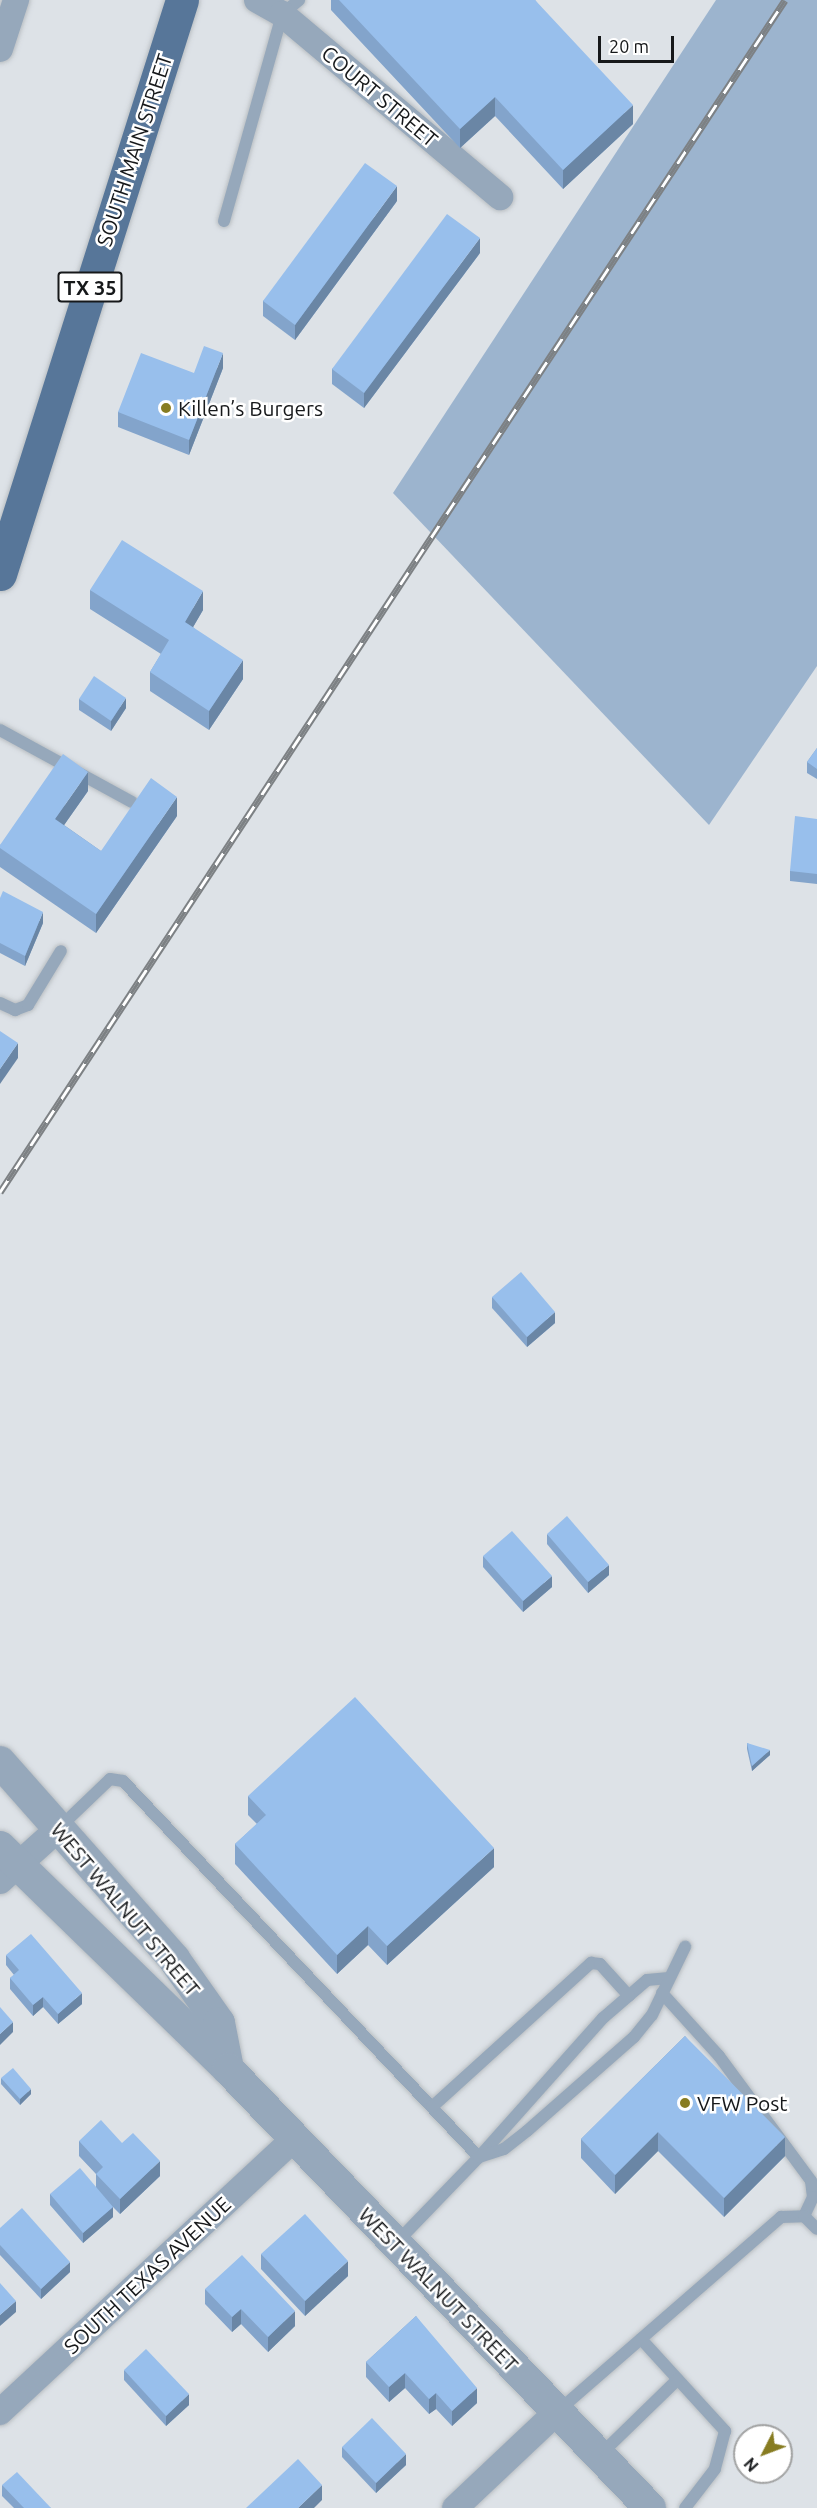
<!DOCTYPE html>
<meta charset="utf-8">
<style>
body{margin:0}
#map{position:relative;width:817px;height:2508px;overflow:hidden;background:#dde2e7;font-family:Ubuntu,sans-serif}
div>[style]{position:absolute}
.green>*{inset:0;background:#9cb4ce}
.roads{filter:drop-shadow(0 0 2px #b9bec2) drop-shadow(0 0 2px #b9bec2)}
.service>*{height:12px;margin:-6px;padding:0 6px;transform-origin:6px;border-radius:6px;background:#96a8bb}
.minor>*{height:26px;margin:-13px;padding:0 13px;transform-origin:13px;border-radius:13px;background:#96a8bb}
.tertiary>*{height:32px;margin:-16px;padding:0 16px;transform-origin:16px;border-radius:16px;background:#96a8bb}
.primary>*{height:33px;margin:-16.5px;padding:0 16.5px;transform-origin:16.5px;border-radius:16.5px;background:#577699}
.rail>*{height:7px;margin-top:-3.5px;transform-origin:0;background:repeating-linear-gradient(90deg,#fff 0 14px,#7d8184 0 28px);box-sizing:border-box;border-block:2px solid #7d8184}
.wall>*{inset:0;background:#83a4cb}
.shaded-wall>*{inset:0;background:#6a86a5}
.building>*{inset:0;background:#98bfec}
.dots>*{width:16px;height:16px;translate:-50% -50%;box-sizing:border-box;border:3px solid #fff;border-radius:50%}
span{translate:-50% -50%;white-space:nowrap;text-align:center;line-height:1.15;-webkit-text-stroke:5px #fff;paint-order:stroke}
.shield-label span{padding:2px 4px;background:#fff;border:2px solid;border-radius:4px;-webkit-text-stroke-width:0}
.shield-label{font-size:20px;color:#16181a;font-weight:700}
.street-label{font-size:21px;color:#16181a}
.poi-label{font-size:21px;color:#16181a}
.left{translate:0 -50%;text-align:left}
.north{position:absolute;left:733px;top:2424px;width:60px;height:60px;box-sizing:border-box;background:#fff;border:2px solid #a2a3a3;border-radius:50%;rotate:228deg;font-size:16px;font-weight:700;line-height:24px;text-align:center;color:#16181a}
.north::after{content:'';display:block;margin:auto;width:21px;height:27px;background:#877c21;clip-path:polygon(50% 0,100% 100%,50% 72%,0 100%)}
.scale{position:absolute;left:598px;top:36px;width:76px;height:27px;box-sizing:border-box;border:3px solid #16181a;border-top:0;padding-left:8px;font-size:18px;line-height:21px;white-space:nowrap;color:#16181a;-webkit-text-stroke:4px #fff;paint-order:stroke}
</style>
<div id="map">
<div class="green">
<i style="clip-path:polygon(716px 0,817px 0,817px 666px,709px 825px,393px 493px)"></i>
</div>
<div class="roads">
<div class="service">
<i style="left:224px;top:221px;width:215px;rotate:-74.3deg"></i>
<i style="left:282px;top:14px;width:22px;rotate:-39deg"></i>
<i style="left:0;top:730px;width:150px;rotate:28.6deg"></i>
<i style="left:0;top:1003px;width:17px;rotate:25deg"></i>
<i style="left:15px;top:1010px;width:14px;rotate:-21deg"></i>
<i style="left:28px;top:1005px;width:63px;rotate:-58.6deg"></i>
<i style="left:60px;top:1827px;width:69px;rotate:-43.8deg"></i>
<i style="left:110px;top:1779px;width:13px;rotate:9deg"></i>
<i style="left:123px;top:1781px;width:518px;rotate:46.57deg"></i>
<i style="left:479px;top:2157px;width:186px;rotate:-48.3deg"></i>
<i style="left:603px;top:2018px;width:58px;rotate:-40.8deg"></i>
<i style="left:647px;top:1980px;width:22px;rotate:-5deg"></i>
<i style="left:662px;top:1993px;width:85px;rotate:47.9deg"></i>
<i style="left:719px;top:2056px;width:155px;rotate:53.6deg"></i>
<i style="left:811px;top:2181px;width:16px;rotate:83deg"></i>
<i style="left:813px;top:2197px;width:21px;rotate:115deg"></i>
<i style="left:432px;top:2107px;width:215px;rotate:-42.2deg"></i>
<i style="left:591px;top:1963px;width:9px;rotate:6deg"></i>
<i style="left:600px;top:1964px;width:43px;rotate:47.8deg"></i>
<i style="left:396px;top:2243px;width:120px;rotate:-46deg"></i>
<i style="left:479px;top:2157px;width:26px;rotate:-18deg"></i>
<i style="left:504px;top:2149px;width:29px;rotate:-38deg"></i>
<i style="left:527px;top:2131px;width:142px;rotate:-41.3deg"></i>
<i style="left:634px;top:2037px;width:28px;rotate:-51deg"></i>
<i style="left:652px;top:2015px;width:76px;rotate:-64.1deg"></i>
<i style="left:641px;top:2339px;width:125px;rotate:47.6deg"></i>
<i style="left:725px;top:2431px;width:39px;rotate:105deg"></i>
<i style="left:715px;top:2469px;width:49px;rotate:127.6deg"></i>
<i style="left:558px;top:2411px;width:296px;rotate:-41deg"></i>
<i style="left:781px;top:2217px;width:23px;rotate:-2deg"></i>
<i style="left:804px;top:2216px;width:18px;rotate:45deg"></i>
<i style="left:601px;top:2454px;width:107px;rotate:-44.2deg"></i>
</div>
<div class="minor">
<i style="left:257px;top:0;width:29px;rotate:29deg"></i>
<i style="left:282px;top:14px;width:285px;rotate:40deg"></i>
<i style="left:0;top:49px;width:52px;rotate:-71.9deg"></i>
<i style="left:0;top:1881px;width:79px;rotate:-41.9deg"></i>
<i style="left:0;top:2412px;width:401px;rotate:-42.9deg"></i>
<i style="left:455px;top:2508px;width:140px;rotate:-43.3deg"></i>
</div>
<div class="tertiary">
<i style="left:0;top:1762px;width:263px;rotate:48.5deg"></i>
<i style="left:174px;top:1959px;width:78px;rotate:54.9deg"></i>
<i style="left:219px;top:2023px;width:47px;rotate:78.9deg"></i>
<i style="left:0;top:1847px;width:318px;rotate:44.2deg"></i>
<i style="left:228px;top:2069px;width:609px;rotate:46.13deg"></i>
</div>
<div class="primary">
<i style="left:0;top:574px;width:602px;rotate:-72.41deg"></i>
</div>
</div>
<div class="rail">
<i style="left:0;top:1192px;width:1427px;rotate:-56.63deg"></i>
</div>
<div class="wall">
<i style="clip-path:polygon(331px 0,535px 0,633px 124px,563px 189px,495px 116px,460px 148px,331px 10px)"></i>
<i style="clip-path:polygon(397px 201px,295px 340px,263px 316px,263px 301px)"></i>
<i style="clip-path:polygon(480px 253px,364px 408px,332px 384px,332px 369px)"></i>
<i style="clip-path:polygon(223px 368px,189px 455px,118px 427px,118px 412px,194px 373px)"></i>
<i style="clip-path:polygon(90px 590px,203px 610px,193px 627px,243px 679px,209px 730px,150px 691px,150px 672px,161px 654px,90px 609px)"></i>
<i style="clip-path:polygon(79px 699px,126px 708px,111px 731px,79px 710px)"></i>
<i style="clip-path:polygon(817px 748px,817px 779px,807px 773px,807px 762px)"></i>
<i style="clip-path:polygon(88px 791px,64px 825px,101px 851px,177px 816px,96px 933px,0 867px,0 845px)"></i>
<i style="clip-path:polygon(817px 819px,817px 884px,790px 881px,790px 871px)"></i>
<i style="clip-path:polygon(0 898px,43px 923px,25px 966px,0 953px)"></i>
<i style="clip-path:polygon(492px 1297px,555px 1323px,527px 1347px,492px 1308px)"></i>
<i style="clip-path:polygon(547px 1534px,609px 1575px,588px 1593px,547px 1544px)"></i>
<i style="clip-path:polygon(483px 1556px,552px 1587px,523px 1612px,483px 1567px)"></i>
<i style="clip-path:polygon(747px 1743px,770px 1755px,752px 1771px,747px 1749px)"></i>
<i style="clip-path:polygon(248px 1796px,494px 1867px,387px 1965px,368px 1945px,337px 1974px,235px 1864px,235px 1844px,257px 1824px,248px 1815px)"></i>
<i style="clip-path:polygon(6px 1955px,82px 2004px,58px 2024px,43px 2007px,33px 2016px,10px 1989px,10px 1978px,14px 1975px,6px 1965px)"></i>
<i style="clip-path:polygon(685px 2036px,785px 2156px,724px 2217px,658px 2151px,615px 2194px,581px 2158px,581px 2139px)"></i>
<i style="clip-path:polygon(1px 2078px,31px 2094px,20px 2105px,1px 2084px)"></i>
<i style="clip-path:polygon(79px 2141px,122px 2143px,160px 2176px,120px 2214px,113px 2207px,113px 2217px,83px 2243px,50px 2205px,50px 2194px,96px 2187px,96px 2174px,79px 2156px)"></i>
<i style="clip-path:polygon(0 2228px,70px 2272px,41px 2299px,0 2255px)"></i>
<i style="clip-path:polygon(261px 2254px,348px 2276px,305px 2316px,261px 2269px)"></i>
<i style="clip-path:polygon(205px 2289px,295px 2326px,268px 2352px,241px 2324px,232px 2332px,205px 2304px)"></i>
<i style="clip-path:polygon(416px 2316px,477px 2403px,452px 2426px,436px 2409px,429px 2414px,405px 2388px,389px 2402px,366px 2377px,366px 2362px)"></i>
<i style="clip-path:polygon(124px 2370px,189px 2405px,166px 2426px,124px 2380px)"></i>
<i style="clip-path:polygon(342px 2447px,406px 2465px,376px 2493px,342px 2457px)"></i>
<i style="clip-path:polygon(2px 2485px,51px 2508px,14px 2508px,2px 2496px)"></i>
</div>
<div class="shaded-wall">
<i style="clip-path:polygon(495px 97px,495px 116px,460px 148px,460px 129px)"></i>
<i style="clip-path:polygon(633px 105px,633px 124px,563px 189px,563px 170px)"></i>
<i style="clip-path:polygon(397px 186px,397px 201px,295px 340px,295px 325px)"></i>
<i style="clip-path:polygon(480px 238px,480px 253px,364px 408px,364px 393px)"></i>
<i style="clip-path:polygon(223px 353px,223px 368px,189px 455px,189px 440px)"></i>
<i style="clip-path:polygon(203px 591px,203px 610px,185px 641px,185px 622px)"></i>
<i style="clip-path:polygon(243px 660px,243px 679px,209px 730px,209px 711px)"></i>
<i style="clip-path:polygon(126px 698px,126px 708px,111px 731px,111px 721px)"></i>
<i style="clip-path:polygon(88px 772px,88px 791px,55px 838px,55px 819px)"></i>
<i style="clip-path:polygon(177px 797px,177px 816px,96px 933px,96px 914px)"></i>
<i style="clip-path:polygon(43px 912px,43px 923px,25px 966px,25px 956px)"></i>
<i style="clip-path:polygon(18px 1043px,18px 1058px,0 1084px,0 1069px)"></i>
<i style="clip-path:polygon(555px 1312px,555px 1323px,527px 1347px,527px 1337px)"></i>
<i style="clip-path:polygon(609px 1565px,609px 1575px,588px 1593px,588px 1582px)"></i>
<i style="clip-path:polygon(552px 1576px,552px 1587px,523px 1612px,523px 1601px)"></i>
<i style="clip-path:polygon(770px 1750px,770px 1755px,752px 1771px,752px 1766px)"></i>
<i style="clip-path:polygon(494px 1848px,494px 1867px,387px 1965px,387px 1946px)"></i>
<i style="clip-path:polygon(368px 1926px,368px 1945px,337px 1974px,337px 1955px)"></i>
<i style="clip-path:polygon(82px 1993px,82px 2004px,58px 2024px,58px 2014px)"></i>
<i style="clip-path:polygon(43px 1997px,43px 2007px,33px 2016px,33px 2005px)"></i>
<i style="clip-path:polygon(13px 2022px,13px 2032px,0 2045px,0 2034px)"></i>
<i style="clip-path:polygon(31px 2089px,31px 2094px,20px 2105px,20px 2099px)"></i>
<i style="clip-path:polygon(658px 2132px,658px 2151px,615px 2194px,615px 2175px)"></i>
<i style="clip-path:polygon(785px 2137px,785px 2156px,724px 2217px,724px 2198px)"></i>
<i style="clip-path:polygon(160px 2161px,160px 2176px,120px 2214px,120px 2199px)"></i>
<i style="clip-path:polygon(113px 2207px,113px 2217px,83px 2243px,83px 2233px)"></i>
<i style="clip-path:polygon(348px 2261px,348px 2276px,305px 2316px,305px 2301px)"></i>
<i style="clip-path:polygon(70px 2262px,70px 2272px,41px 2299px,41px 2289px)"></i>
<i style="clip-path:polygon(16px 2301px,16px 2312px,0 2326px,0 2315px)"></i>
<i style="clip-path:polygon(241px 2309px,241px 2324px,232px 2332px,232px 2317px)"></i>
<i style="clip-path:polygon(295px 2311px,295px 2326px,268px 2352px,268px 2337px)"></i>
<i style="clip-path:polygon(405px 2373px,405px 2388px,389px 2402px,389px 2387px)"></i>
<i style="clip-path:polygon(477px 2388px,477px 2403px,452px 2426px,452px 2411px)"></i>
<i style="clip-path:polygon(436px 2393px,436px 2409px,429px 2414px,429px 2399px)"></i>
<i style="clip-path:polygon(189px 2394px,189px 2405px,166px 2426px,166px 2416px)"></i>
<i style="clip-path:polygon(406px 2454px,406px 2465px,376px 2493px,376px 2483px)"></i>
<i style="clip-path:polygon(322px 2485px,322px 2500px,314px 2508px,298px 2508px)"></i>
</div>
<div class="building">
<i style="clip-path:polygon(339px 0,535px 0,633px 105px,563px 170px,495px 97px,460px 129px)"></i>
<i style="clip-path:polygon(365px 163px,397px 186px,295px 325px,263px 301px)"></i>
<i style="clip-path:polygon(447px 214px,480px 238px,364px 393px,332px 369px)"></i>
<i style="clip-path:polygon(204px 346px,223px 353px,189px 440px,118px 412px,141px 353px,194px 373px)"></i>
<i style="clip-path:polygon(122px 540px,203px 591px,185px 622px,243px 660px,209px 711px,150px 672px,169px 640px,90px 590px)"></i>
<i style="clip-path:polygon(94px 676px,126px 698px,111px 721px,79px 699px)"></i>
<i style="clip-path:polygon(817px 748px,817px 769px,807px 762px)"></i>
<i style="clip-path:polygon(63px 754px,88px 772px,55px 819px,101px 851px,151px 778px,177px 797px,96px 914px,0 848px,0 845px)"></i>
<i style="clip-path:polygon(795px 816px,817px 819px,817px 874px,790px 871px)"></i>
<i style="clip-path:polygon(3px 891px,43px 912px,25px 956px,0 943px,0 898px)"></i>
<i style="clip-path:polygon(0 1031px,18px 1043px,0 1069px)"></i>
<i style="clip-path:polygon(521px 1272px,555px 1312px,527px 1337px,492px 1297px)"></i>
<i style="clip-path:polygon(567px 1516px,609px 1565px,588px 1582px,547px 1534px)"></i>
<i style="clip-path:polygon(512px 1531px,552px 1576px,523px 1601px,483px 1556px)"></i>
<i style="clip-path:polygon(355px 1697px,494px 1848px,387px 1946px,368px 1926px,337px 1955px,235px 1844px,266px 1815px,248px 1796px)"></i>
<i style="clip-path:polygon(747px 1743px,770px 1750px,752px 1766px)"></i>
<i style="clip-path:polygon(31px 1934px,82px 1993px,58px 2014px,43px 1997px,33px 2005px,10px 1978px,19px 1970px,6px 1955px)"></i>
<i style="clip-path:polygon(0 2007px,13px 2022px,0 2034px)"></i>
<i style="clip-path:polygon(685px 2036px,785px 2137px,724px 2198px,658px 2132px,615px 2175px,581px 2139px)"></i>
<i style="clip-path:polygon(13px 2068px,31px 2089px,20px 2099px,1px 2078px)"></i>
<i style="clip-path:polygon(101px 2120px,122px 2143px,133px 2133px,160px 2161px,120px 2199px,96px 2174px,103px 2167px,79px 2141px)"></i>
<i style="clip-path:polygon(80px 2168px,113px 2207px,83px 2233px,50px 2194px)"></i>
<i style="clip-path:polygon(22px 2208px,70px 2262px,41px 2289px,0 2245px,0 2228px)"></i>
<i style="clip-path:polygon(305px 2214px,348px 2261px,305px 2301px,261px 2254px)"></i>
<i style="clip-path:polygon(242px 2255px,295px 2311px,268px 2337px,241px 2309px,232px 2317px,205px 2289px)"></i>
<i style="clip-path:polygon(0 2283px,16px 2301px,0 2315px)"></i>
<i style="clip-path:polygon(416px 2316px,477px 2388px,452px 2411px,436px 2393px,429px 2399px,405px 2373px,389px 2387px,366px 2362px)"></i>
<i style="clip-path:polygon(146px 2349px,189px 2394px,166px 2416px,124px 2370px)"></i>
<i style="clip-path:polygon(372px 2418px,406px 2454px,376px 2483px,342px 2447px)"></i>
<i style="clip-path:polygon(298px 2459px,322px 2485px,298px 2508px,246px 2508px)"></i>
<i style="clip-path:polygon(17px 2472px,51px 2508px,24px 2508px,2px 2485px)"></i>
</div>
<div class="dots">
<i style="left:166px;top:408px;background:#877c21"></i>
<i style="left:685px;top:2103px;background:#877c21"></i>
</div>
<div class="shield-label">
<span style="left:90px;top:287px">TX 35</span>
</div>
<div class="street-label">
<span style="left:380px;top:96px;rotate:40deg">COURT STREET</span>
<span style="left:134px;top:150px;rotate:-72deg">SOUTH MAIN STREET</span>
<span style="left:126px;top:1909px;rotate:50deg">WEST WALNUT STREET</span>
<span style="left:147px;top:2275px;rotate:-43deg">SOUTH TEXAS AVENUE</span>
<span style="left:439px;top:2289px;rotate:46deg">WEST WALNUT STREET</span>
</div>
<div class="poi-label">
<span class="left" style="left:178px;top:408px">Killen’s Burgers</span>
<span class="left" style="left:697px;top:2103px">VFW Post</span>
</div>
<div class="north">N</div>
<div class="scale">20 m</div>
</div>
